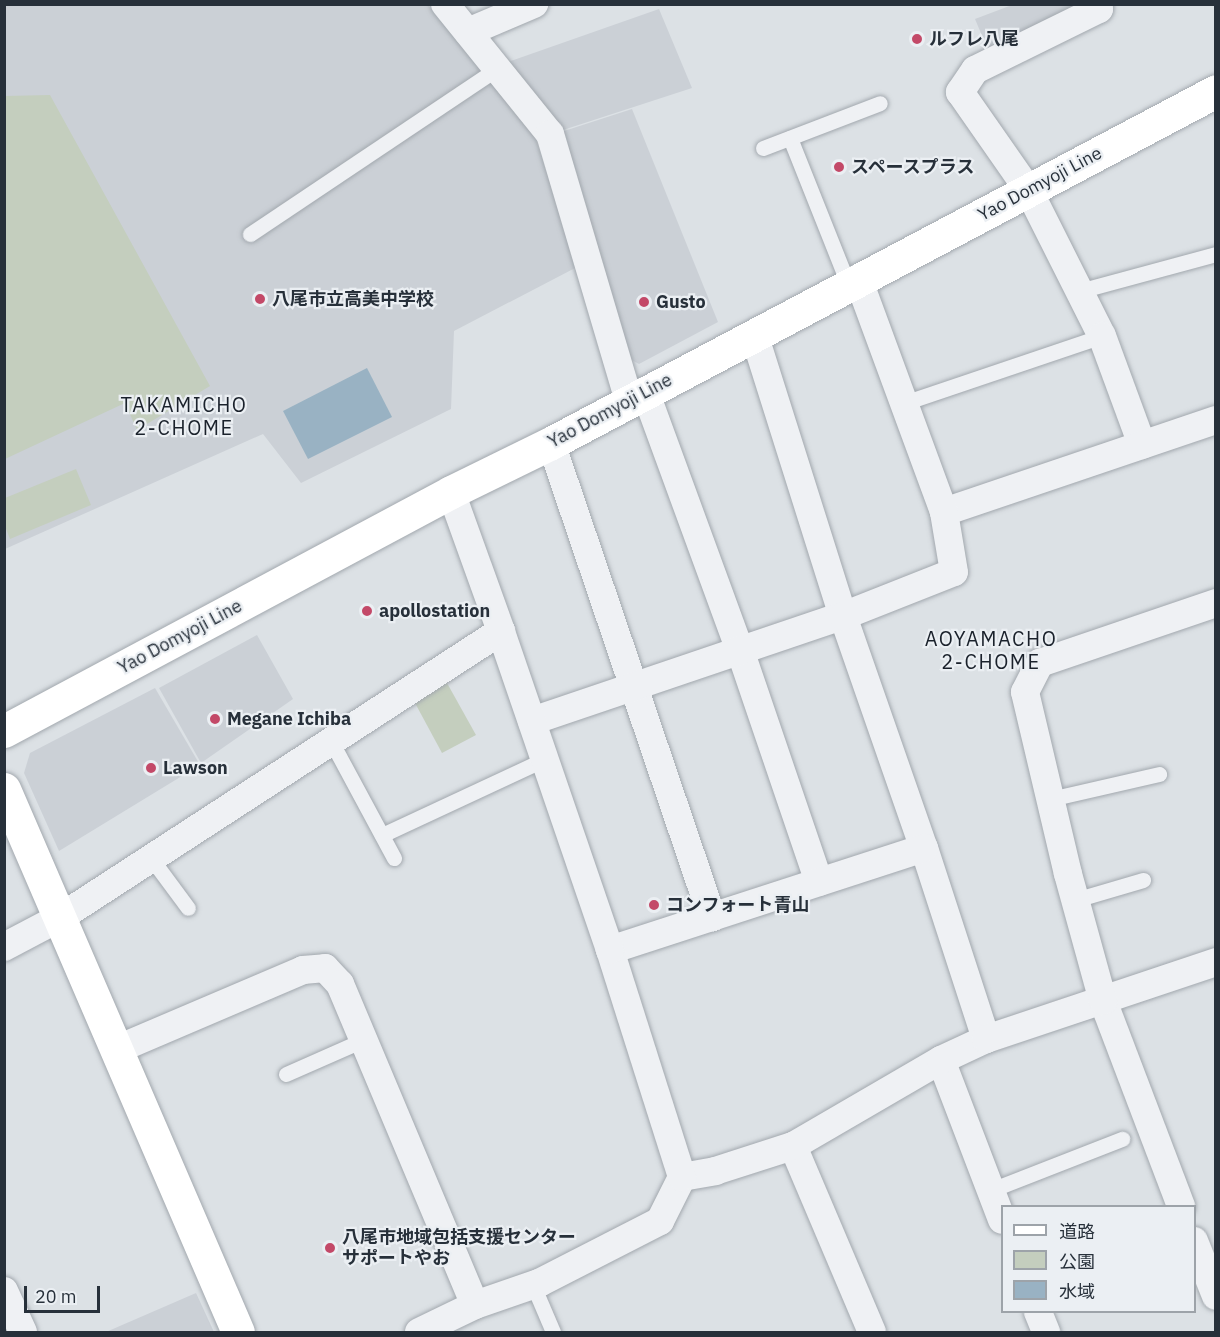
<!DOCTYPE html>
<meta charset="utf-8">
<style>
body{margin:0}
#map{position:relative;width:1220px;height:1337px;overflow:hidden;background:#dce1e5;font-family:"IBM Plex Sans","Noto Sans JP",sans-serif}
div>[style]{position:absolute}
.built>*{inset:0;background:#cbd0d6}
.green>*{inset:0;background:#c4cebe}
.water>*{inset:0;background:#99b2c3}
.roads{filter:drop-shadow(0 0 2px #a2a8ae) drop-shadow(0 0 2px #a2a8ae)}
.lane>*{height:15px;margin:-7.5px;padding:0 7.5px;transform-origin:7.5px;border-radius:7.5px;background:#eff1f4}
.street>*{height:28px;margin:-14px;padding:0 14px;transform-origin:14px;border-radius:14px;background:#eff1f4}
.secondary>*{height:33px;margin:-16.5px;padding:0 16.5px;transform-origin:16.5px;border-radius:16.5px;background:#fff}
.dots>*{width:16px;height:16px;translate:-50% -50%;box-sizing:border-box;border:3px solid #ebeff3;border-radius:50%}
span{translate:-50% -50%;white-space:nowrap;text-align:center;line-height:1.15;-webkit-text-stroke:4.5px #ebeff3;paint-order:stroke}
.poi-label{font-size:18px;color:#27303a;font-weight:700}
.left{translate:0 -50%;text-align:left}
.street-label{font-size:18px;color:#27303a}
.neighbourhood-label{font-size:20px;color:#1a212b;letter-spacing:1.5px}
.frame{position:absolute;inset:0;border:6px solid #27303a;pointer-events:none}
.legend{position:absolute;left:1001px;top:1205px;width:195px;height:108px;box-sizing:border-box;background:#ebeff3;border:2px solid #9da3a9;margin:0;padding:8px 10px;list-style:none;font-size:18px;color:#27303a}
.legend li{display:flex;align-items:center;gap:12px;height:30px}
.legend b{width:30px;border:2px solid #9da3a9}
.scale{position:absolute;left:24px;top:1286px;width:76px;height:27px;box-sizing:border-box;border:3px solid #27303a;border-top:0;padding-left:8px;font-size:18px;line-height:21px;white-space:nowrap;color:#27303a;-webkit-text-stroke:4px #ebeff3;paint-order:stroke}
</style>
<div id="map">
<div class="built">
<i style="clip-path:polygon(4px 5px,428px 5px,533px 130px,577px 267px,454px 331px,451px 409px,301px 483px,263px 434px,5px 549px)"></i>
<i style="clip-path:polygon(1012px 5px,1091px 5px,988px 50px,975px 19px)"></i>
<i style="clip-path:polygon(659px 9px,692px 88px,560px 131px,505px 63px)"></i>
<i style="clip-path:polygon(632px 109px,718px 322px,639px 364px,628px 358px,561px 132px)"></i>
<i style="clip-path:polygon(257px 635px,293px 699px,201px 763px,159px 688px)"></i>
<i style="clip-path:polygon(155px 688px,200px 765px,59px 851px,24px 773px,30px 753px)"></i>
<i style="clip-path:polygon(196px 1293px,214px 1332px,106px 1332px)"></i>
</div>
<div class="green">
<i style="clip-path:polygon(50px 95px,210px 386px,137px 430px,125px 403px,5px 459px,5px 96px)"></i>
<i style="clip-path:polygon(76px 469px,91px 505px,10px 539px,5px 526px,5px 498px)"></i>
<i style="clip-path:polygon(447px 683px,476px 735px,442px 753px,415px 703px)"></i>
</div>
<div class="water">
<i style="clip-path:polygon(367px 368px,392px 417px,308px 459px,283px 411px)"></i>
</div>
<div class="roads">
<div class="lane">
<i style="left:790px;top:138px;width:157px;rotate:68.3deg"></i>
<i style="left:763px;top:148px;width:125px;rotate:-21deg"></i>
<i style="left:250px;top:234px;width:298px;rotate:-33.8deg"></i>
<i style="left:1079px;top:291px;width:142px;rotate:-15.1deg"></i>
<i style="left:904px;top:403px;width:209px;rotate:-18.7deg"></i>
<i style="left:331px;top:741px;width:133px;rotate:61.7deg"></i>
<i style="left:1050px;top:799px;width:112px;rotate:-12.9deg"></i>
<i style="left:382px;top:835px;width:180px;rotate:-25deg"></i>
<i style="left:151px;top:858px;width:62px;rotate:53.5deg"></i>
<i style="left:1075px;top:900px;width:71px;rotate:-16.4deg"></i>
<i style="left:286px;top:1074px;width:84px;rotate:-23.8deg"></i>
<i style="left:991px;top:1190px;width:141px;rotate:-21.3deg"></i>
<i style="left:533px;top:1285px;width:51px;rotate:66.9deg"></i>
</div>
<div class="street">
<i style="left:445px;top:4px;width:167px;rotate:51.1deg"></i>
<i style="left:550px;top:134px;width:278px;rotate:73.5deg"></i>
<i style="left:1098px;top:4px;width:5px;rotate:79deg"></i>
<i style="left:1099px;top:9px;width:138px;rotate:153.8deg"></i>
<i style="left:975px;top:70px;width:27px;rotate:124deg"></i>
<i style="left:960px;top:92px;width:121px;rotate:55.1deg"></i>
<i style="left:1029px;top:191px;width:162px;rotate:63.3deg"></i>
<i style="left:1102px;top:336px;width:116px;rotate:69.8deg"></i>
<i style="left:468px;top:32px;width:72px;rotate:-23deg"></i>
<i style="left:754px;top:334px;width:296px;rotate:72.5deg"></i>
<i style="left:843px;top:616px;width:246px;rotate:70.8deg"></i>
<i style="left:924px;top:848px;width:201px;rotate:72deg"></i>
<i style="left:645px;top:391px;width:276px;rotate:69.9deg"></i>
<i style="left:740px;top:650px;width:245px;rotate:71.2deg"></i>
<i style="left:551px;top:443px;width:501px;rotate:71.24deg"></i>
<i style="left:944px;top:512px;width:287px;rotate:-18.7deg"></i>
<i style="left:532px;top:721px;width:328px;rotate:-18.7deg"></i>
<i style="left:843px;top:616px;width:119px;rotate:-21.6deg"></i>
<i style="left:954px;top:572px;width:61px;rotate:-99.5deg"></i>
<i style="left:944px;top:512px;width:249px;rotate:-110.2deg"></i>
<i style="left:4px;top:947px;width:64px;rotate:-27.8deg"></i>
<i style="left:61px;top:917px;width:525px;rotate:-33.02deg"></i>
<i style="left:610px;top:950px;width:330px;rotate:-18deg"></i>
<i style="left:118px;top:1049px;width:201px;rotate:-23.1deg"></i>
<i style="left:303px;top:970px;width:22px;rotate:-5deg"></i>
<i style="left:325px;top:968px;width:22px;rotate:47deg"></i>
<i style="left:340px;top:984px;width:348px;rotate:67.2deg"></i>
<i style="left:941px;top:1060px;width:171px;rotate:69.1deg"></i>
<i style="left:793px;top:1146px;width:202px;rotate:67deg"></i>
<i style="left:682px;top:1177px;width:34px;rotate:-10deg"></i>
<i style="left:715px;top:1171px;width:82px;rotate:-17.8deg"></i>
<i style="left:793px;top:1146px;width:171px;rotate:-30.2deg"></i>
<i style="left:941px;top:1060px;width:50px;rotate:-25deg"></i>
<i style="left:986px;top:1039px;width:243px;rotate:-18.5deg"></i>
<i style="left:1181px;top:1206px;width:219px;rotate:-110.8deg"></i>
<i style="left:1103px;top:1001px;width:132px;rotate:-105.4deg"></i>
<i style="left:1068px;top:874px;width:187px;rotate:-103.3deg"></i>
<i style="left:1025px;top:692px;width:33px;rotate:-63deg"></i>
<i style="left:1040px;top:663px;width:186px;rotate:-18.8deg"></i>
<i style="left:1194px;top:1241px;width:59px;rotate:68.2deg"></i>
<i style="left:4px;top:1291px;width:45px;rotate:65.1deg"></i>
<i style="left:1038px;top:1312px;width:22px;rotate:68deg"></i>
<i style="left:419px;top:1332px;width:62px;rotate:-25.7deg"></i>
<i style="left:475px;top:1305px;width:68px;rotate:-19deg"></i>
<i style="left:539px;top:1283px;width:136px;rotate:-27.1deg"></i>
<i style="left:660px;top:1221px;width:49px;rotate:-63.4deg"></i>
<i style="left:682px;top:1177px;width:238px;rotate:-107.6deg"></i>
<i style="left:610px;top:950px;width:337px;rotate:-108.9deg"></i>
<i style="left:501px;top:631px;width:148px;rotate:-109.8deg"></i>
</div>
<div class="secondary">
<i style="left:4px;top:731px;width:507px;rotate:-28.13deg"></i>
<i style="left:451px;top:492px;width:111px;rotate:-26.1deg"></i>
<i style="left:551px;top:443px;width:752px;rotate:-27.89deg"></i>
<i style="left:4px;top:789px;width:591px;rotate:66.69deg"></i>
</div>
</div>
<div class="dots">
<i style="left:917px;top:39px;background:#c34968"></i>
<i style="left:839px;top:167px;background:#c34968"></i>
<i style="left:260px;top:299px;background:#c34968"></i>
<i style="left:644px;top:302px;background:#c34968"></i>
<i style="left:367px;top:611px;background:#c34968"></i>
<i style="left:215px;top:719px;background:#c34968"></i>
<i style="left:151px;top:768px;background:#c34968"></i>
<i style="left:654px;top:905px;background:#c34968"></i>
<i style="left:330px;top:1248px;background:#c34968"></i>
</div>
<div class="poi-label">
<span class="left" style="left:929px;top:39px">ルフレ八尾</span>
<span class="left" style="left:851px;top:167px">スペースプラス</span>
<span class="left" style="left:272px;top:299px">八尾市立高美中学校</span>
<span class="left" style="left:656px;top:302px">Gusto</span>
<span class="left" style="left:379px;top:611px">apollostation</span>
<span class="left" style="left:227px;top:719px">Megane Ichiba</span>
<span class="left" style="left:163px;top:768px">Lawson</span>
<span class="left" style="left:666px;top:905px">コンフォート青山</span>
<span class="left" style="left:342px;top:1248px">八尾市地域包括支援センター<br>サポートやお</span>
</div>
<div class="street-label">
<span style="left:1040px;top:184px;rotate:-28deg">Yao Domyoji Line</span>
<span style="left:610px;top:411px;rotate:-28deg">Yao Domyoji Line</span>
<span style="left:180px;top:637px;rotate:-28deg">Yao Domyoji Line</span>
</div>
<div class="neighbourhood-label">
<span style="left:184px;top:416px">TAKAMICHO<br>2-CHOME</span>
<span style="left:991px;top:650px">AOYAMACHO<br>2-CHOME</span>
</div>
<div class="frame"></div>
<ul class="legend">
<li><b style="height:8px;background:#fff"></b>道路</li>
<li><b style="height:16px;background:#c4cebe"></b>公園</li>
<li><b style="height:16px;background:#99b2c3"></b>水域</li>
</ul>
<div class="scale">20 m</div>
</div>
